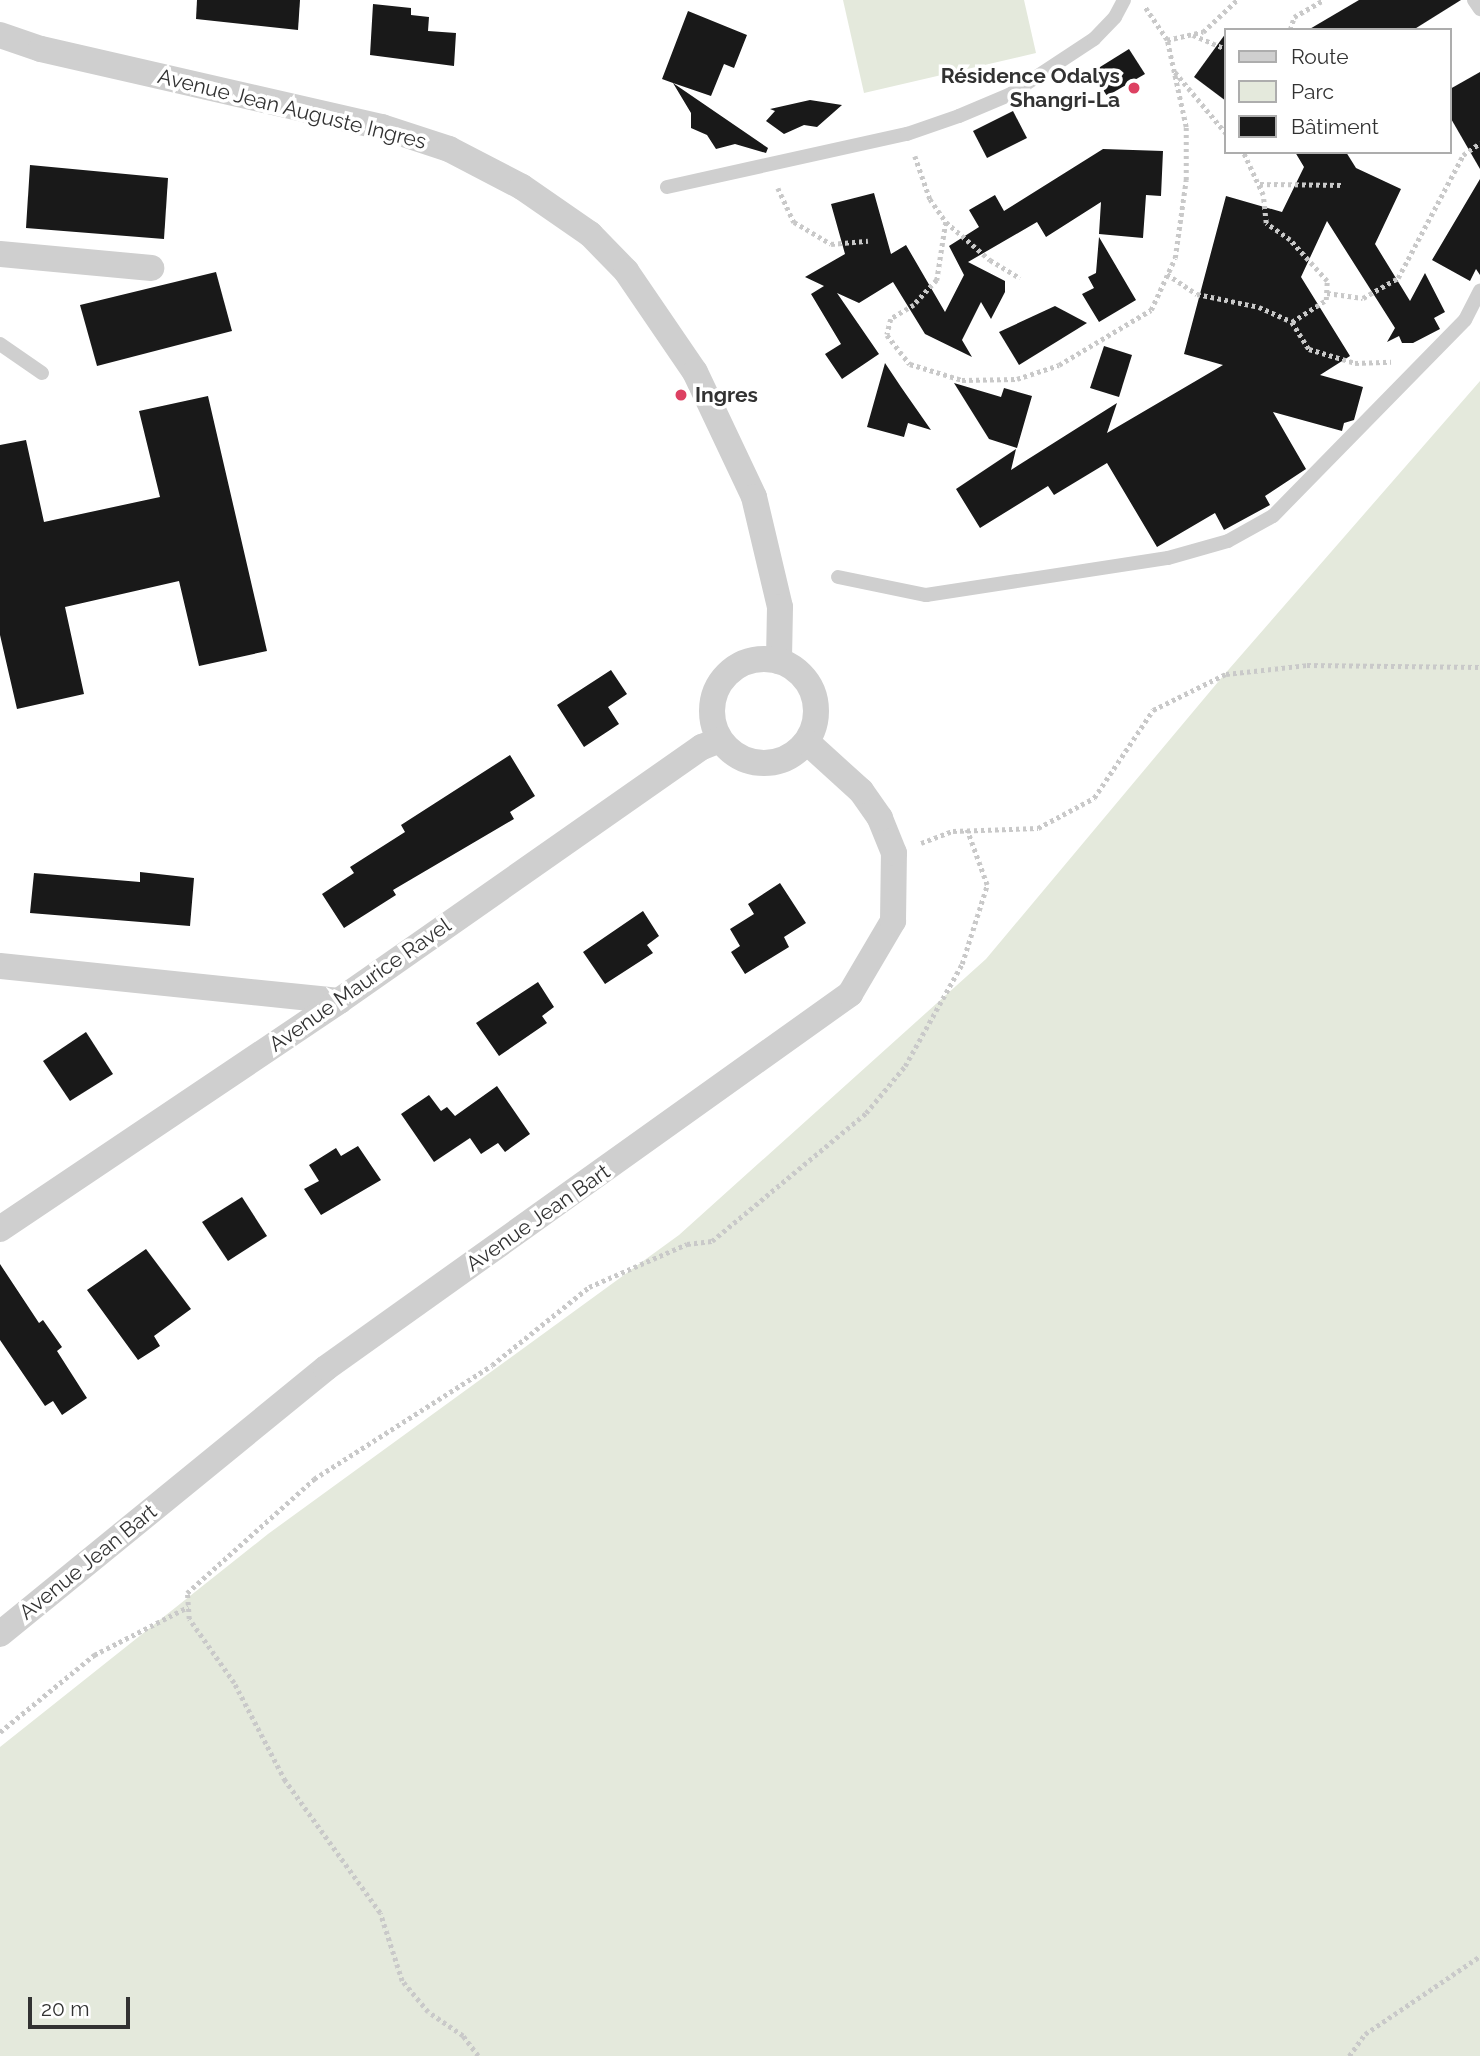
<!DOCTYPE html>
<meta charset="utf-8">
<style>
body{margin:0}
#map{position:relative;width:1480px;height:2056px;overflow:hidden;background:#fff;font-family:Raleway,sans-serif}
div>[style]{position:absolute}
.green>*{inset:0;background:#e4e9dc}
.building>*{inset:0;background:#191919}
.path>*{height:4.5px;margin-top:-2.25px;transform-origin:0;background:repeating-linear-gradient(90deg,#c9c9c9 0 3.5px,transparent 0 7px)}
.lane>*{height:14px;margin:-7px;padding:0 7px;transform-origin:7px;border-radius:7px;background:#cfcfcf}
.street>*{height:26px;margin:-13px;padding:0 13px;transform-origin:13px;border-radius:13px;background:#cfcfcf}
.street>.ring{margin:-13px;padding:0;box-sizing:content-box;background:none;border:26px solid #cfcfcf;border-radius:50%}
.dots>*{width:19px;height:19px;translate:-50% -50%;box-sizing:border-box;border:4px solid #fff;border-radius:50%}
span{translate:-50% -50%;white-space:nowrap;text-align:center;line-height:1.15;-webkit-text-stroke:7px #fff;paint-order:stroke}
.poi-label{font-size:21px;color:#323232;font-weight:700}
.right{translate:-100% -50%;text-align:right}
.left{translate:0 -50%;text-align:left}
.street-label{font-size:21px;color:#323232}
.legend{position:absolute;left:1224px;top:28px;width:228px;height:126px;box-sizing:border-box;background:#fff;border:2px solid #adadad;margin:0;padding:9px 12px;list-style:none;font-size:21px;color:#323232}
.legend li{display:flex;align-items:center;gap:14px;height:35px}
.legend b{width:35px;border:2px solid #adadad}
.scale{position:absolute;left:28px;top:1997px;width:102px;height:32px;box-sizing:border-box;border:4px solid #323232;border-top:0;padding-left:9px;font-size:21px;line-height:24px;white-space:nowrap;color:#323232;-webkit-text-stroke:5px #fff;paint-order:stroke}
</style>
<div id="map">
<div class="green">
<i style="clip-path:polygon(843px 0,1024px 0,1036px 53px,864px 93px)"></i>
<i style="clip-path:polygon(1480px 381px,1480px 2056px,0 2056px,0 1747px,268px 1534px,679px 1235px,986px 959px,1223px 676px)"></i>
</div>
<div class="building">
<i style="clip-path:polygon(197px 0,300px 0,298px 30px,196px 19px)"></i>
<i style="clip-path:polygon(1359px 0,1461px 0,1413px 30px,1308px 30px)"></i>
<i style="clip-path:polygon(373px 4px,411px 8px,411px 15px,429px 17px,428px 31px,456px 33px,454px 66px,370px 55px)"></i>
<i style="clip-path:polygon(688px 11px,747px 35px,734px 68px,724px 64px,711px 96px,673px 83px,768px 148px,766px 153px,735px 144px,716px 149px,707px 135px,691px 128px,691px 113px,673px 83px,662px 79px)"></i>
<i style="clip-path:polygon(1226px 33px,1226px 101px,1194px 77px)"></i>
<i style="clip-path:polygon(1129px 49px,1145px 74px,1107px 96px,1092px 72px)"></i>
<i style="clip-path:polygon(1480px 72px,1480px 169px,1450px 117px,1450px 89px)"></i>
<i style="clip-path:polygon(810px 100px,842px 105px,817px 127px,804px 125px,784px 134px,766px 121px,775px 111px,770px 109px)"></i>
<i style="clip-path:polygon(1013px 111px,1027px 138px,987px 158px,973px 131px)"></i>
<i style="clip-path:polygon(1103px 149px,1163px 151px,1161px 196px,1146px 195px,1143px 238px,1099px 234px,1101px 202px,1046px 237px,1037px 222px,968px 262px,1005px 281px,1005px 292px,991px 319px,981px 302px,962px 340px,972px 357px,925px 334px,893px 282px,859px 303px,837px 293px,879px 354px,842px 379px,825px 354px,841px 344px,811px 294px,824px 286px,805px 277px,845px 254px,831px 204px,874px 193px,891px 254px,906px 245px,945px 312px,964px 275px,949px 246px,979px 227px,969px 210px,995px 195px,1004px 211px)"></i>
<i style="clip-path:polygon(1295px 152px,1346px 152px,1356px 168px,1401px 189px,1375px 244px,1410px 301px,1425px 273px,1445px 312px,1434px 318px,1440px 329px,1413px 343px,1402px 343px,1399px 336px,1387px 342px,1395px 328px,1327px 221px,1301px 277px,1350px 356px,1320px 375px,1363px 387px,1354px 420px,1344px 423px,1342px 431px,1273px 412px,1306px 469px,1265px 496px,1270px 505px,1224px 530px,1215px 513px,1157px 547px,1107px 463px,1054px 495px,1048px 486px,980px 528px,956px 489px,1016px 449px,1011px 470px,1117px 403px,1107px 433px,1223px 365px,1184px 354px,1226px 196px,1282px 212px,1304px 167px)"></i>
<i style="clip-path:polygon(30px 165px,168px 178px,164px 239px,26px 228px)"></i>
<i style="clip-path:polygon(1480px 179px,1480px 275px,1476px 269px,1470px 281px,1432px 260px)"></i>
<i style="clip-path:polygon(1099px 237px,1136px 300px,1099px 322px,1082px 294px,1094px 288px,1088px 277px,1096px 273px)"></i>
<i style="clip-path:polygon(216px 272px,232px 331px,97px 366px,80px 305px)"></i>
<i style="clip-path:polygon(1055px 306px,1087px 323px,1019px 365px,999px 332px)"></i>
<i style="clip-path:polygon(1104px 346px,1132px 355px,1119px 397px,1090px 388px)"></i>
<i style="clip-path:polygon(885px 363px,901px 387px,931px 430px,908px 423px,904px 437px,867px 427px)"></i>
<i style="clip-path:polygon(954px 383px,1001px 397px,1004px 388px,1032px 396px,1017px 448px,989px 439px)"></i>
<i style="clip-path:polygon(208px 396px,267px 651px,199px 666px,179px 581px,65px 607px,84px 694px,17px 709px,0 635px,0 445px,26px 440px,44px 522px,160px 497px,139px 411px)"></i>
<i style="clip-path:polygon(611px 670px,627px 694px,608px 707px,619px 724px,584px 747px,557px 705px)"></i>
<i style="clip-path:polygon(510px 755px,535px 796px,510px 812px,514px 819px,393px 890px,396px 895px,344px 928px,322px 894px,354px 873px,350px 867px,405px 832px,401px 825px)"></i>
<i style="clip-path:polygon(140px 872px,194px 878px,190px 926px,30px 913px,34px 873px,140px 882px)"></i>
<i style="clip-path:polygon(780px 883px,806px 923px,784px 937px,789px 947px,745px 974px,731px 952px,740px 946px,730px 929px,754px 914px,748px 904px)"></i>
<i style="clip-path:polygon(643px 911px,659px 936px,647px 945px,653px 953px,605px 984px,583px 952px)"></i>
<i style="clip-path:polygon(538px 982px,554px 1007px,542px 1016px,547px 1023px,499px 1056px,476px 1023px)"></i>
<i style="clip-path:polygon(86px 1032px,113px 1074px,70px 1101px,43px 1061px)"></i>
<i style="clip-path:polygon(497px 1086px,530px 1134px,505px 1152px,498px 1143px,481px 1154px,470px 1138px,434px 1162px,401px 1114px,429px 1095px,441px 1111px,447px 1107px,455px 1116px)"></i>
<i style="clip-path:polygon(358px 1146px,381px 1180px,321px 1215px,304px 1189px,319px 1181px,309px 1165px,336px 1148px,341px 1156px)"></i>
<i style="clip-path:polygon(242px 1197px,267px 1236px,228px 1261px,202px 1222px)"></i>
<i style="clip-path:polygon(146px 1249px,191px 1309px,154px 1336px,160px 1346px,138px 1360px,87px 1290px)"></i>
<i style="clip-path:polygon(0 1264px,39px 1323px,43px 1320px,62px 1347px,57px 1351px,87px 1398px,62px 1415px,53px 1401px,45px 1406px,0 1340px)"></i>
</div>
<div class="path">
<i style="left:1290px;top:30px;width:14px;rotate:-73deg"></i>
<i style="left:1294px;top:17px;width:34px;rotate:-30deg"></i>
<i style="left:1193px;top:35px;width:36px;rotate:23deg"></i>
<i style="left:1167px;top:40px;width:37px;rotate:-13deg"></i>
<i style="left:1203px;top:32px;width:47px;rotate:-43.3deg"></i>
<i style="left:1175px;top:72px;width:80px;rotate:50.1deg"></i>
<i style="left:915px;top:156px;width:46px;rotate:70.8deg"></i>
<i style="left:930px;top:199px;width:28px;rotate:55deg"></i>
<i style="left:946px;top:222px;width:58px;rotate:40.8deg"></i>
<i style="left:990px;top:260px;width:35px;rotate:31deg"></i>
<i style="left:1260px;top:184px;width:83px;rotate:0.7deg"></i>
<i style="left:778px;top:188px;width:38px;rotate:65deg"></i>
<i style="left:794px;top:222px;width:43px;rotate:30.7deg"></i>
<i style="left:831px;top:244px;width:37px;rotate:-5deg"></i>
<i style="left:946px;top:222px;width:59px;rotate:98.8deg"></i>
<i style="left:937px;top:280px;width:34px;rotate:133deg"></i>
<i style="left:914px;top:305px;width:27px;rotate:149deg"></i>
<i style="left:891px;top:319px;width:16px;rotate:104deg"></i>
<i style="left:887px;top:335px;width:37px;rotate:52deg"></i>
<i style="left:910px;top:364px;width:54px;rotate:17.1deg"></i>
<i style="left:962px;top:380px;width:55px;rotate:-1deg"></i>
<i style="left:1017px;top:379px;width:44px;rotate:-18.4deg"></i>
<i style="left:1059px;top:365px;width:107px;rotate:-30.9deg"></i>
<i style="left:1151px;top:310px;width:57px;rotate:-65.2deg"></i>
<i style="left:1175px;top:258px;width:79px;rotate:-82deg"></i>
<i style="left:1186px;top:180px;width:53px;rotate:-90deg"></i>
<i style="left:1186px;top:127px;width:89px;rotate:-102.3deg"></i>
<i style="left:1167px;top:40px;width:40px;rotate:-124deg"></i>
<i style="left:1167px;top:274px;width:36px;rotate:34deg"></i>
<i style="left:1197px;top:294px;width:63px;rotate:11.8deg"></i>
<i style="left:1259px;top:307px;width:36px;rotate:24deg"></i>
<i style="left:1292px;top:322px;width:40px;rotate:-32.9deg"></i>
<i style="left:1326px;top:300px;width:19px;rotate:-87deg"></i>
<i style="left:1327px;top:281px;width:55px;rotate:-132.1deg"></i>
<i style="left:1290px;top:240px;width:29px;rotate:-145deg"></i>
<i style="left:1266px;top:223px;width:28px;rotate:-96deg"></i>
<i style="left:1263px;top:195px;width:47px;rotate:-114.9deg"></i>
<i style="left:1327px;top:293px;width:36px;rotate:8deg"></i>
<i style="left:1363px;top:298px;width:40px;rotate:-29.7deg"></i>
<i style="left:1398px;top:278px;width:139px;rotate:-62.1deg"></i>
<i style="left:1463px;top:155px;width:21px;rotate:-35deg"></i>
<i style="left:1292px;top:322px;width:32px;rotate:58deg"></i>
<i style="left:1309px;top:349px;width:48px;rotate:16.9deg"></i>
<i style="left:1355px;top:363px;width:36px;rotate:-2deg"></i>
<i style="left:921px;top:843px;width:34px;rotate:-21deg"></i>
<i style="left:953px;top:831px;width:85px;rotate:-2deg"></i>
<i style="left:1038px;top:828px;width:64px;rotate:-28.2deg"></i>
<i style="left:1094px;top:798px;width:106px;rotate:-56.2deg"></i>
<i style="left:1153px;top:710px;width:81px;rotate:-26.3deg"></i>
<i style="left:1226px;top:674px;width:81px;rotate:-6.3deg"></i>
<i style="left:1307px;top:665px;width:173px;rotate:0.7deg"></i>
<i style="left:0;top:1732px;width:122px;rotate:-39.3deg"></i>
<i style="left:94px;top:1655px;width:106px;rotate:-27.1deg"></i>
<i style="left:478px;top:2056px;width:25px;rotate:-127deg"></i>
<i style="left:463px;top:2036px;width:42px;rotate:-145.6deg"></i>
<i style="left:428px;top:2012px;width:40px;rotate:-130deg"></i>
<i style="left:402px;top:1981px;width:71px;rotate:-107.9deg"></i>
<i style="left:380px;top:1913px;width:163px;rotate:-125.7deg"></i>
<i style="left:285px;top:1781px;width:110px;rotate:-117.5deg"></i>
<i style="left:234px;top:1683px;width:78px;rotate:-125.1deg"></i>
<i style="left:189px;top:1619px;width:26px;rotate:-94deg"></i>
<i style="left:187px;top:1593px;width:171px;rotate:-41.9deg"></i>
<i style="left:314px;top:1479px;width:211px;rotate:-32.6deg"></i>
<i style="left:492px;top:1365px;width:124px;rotate:-38.8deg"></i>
<i style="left:589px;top:1287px;width:107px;rotate:-23.7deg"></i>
<i style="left:687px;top:1244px;width:25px;rotate:-7deg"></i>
<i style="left:712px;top:1241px;width:200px;rotate:-39.7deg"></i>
<i style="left:866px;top:1113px;width:61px;rotate:-50.3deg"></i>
<i style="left:905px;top:1066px;width:117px;rotate:-60.8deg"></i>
<i style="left:962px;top:964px;width:83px;rotate:-72.4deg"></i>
<i style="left:987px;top:885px;width:59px;rotate:-110deg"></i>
<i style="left:1349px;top:2056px;width:27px;rotate:-54deg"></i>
<i style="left:1365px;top:2034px;width:139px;rotate:-34.1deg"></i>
</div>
<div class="lane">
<i style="left:1474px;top:0;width:11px;rotate:56deg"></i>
<i style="left:667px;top:187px;width:246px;rotate:-12.5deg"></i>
<i style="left:907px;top:134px;width:55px;rotate:-19.1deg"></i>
<i style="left:959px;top:116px;width:54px;rotate:-22.8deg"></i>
<i style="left:1009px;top:95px;width:102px;rotate:-33.4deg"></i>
<i style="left:1094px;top:39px;width:30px;rotate:-46deg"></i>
<i style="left:1115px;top:17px;width:19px;rotate:-62deg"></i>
<i style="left:0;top:344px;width:51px;rotate:34.6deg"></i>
<i style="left:838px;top:577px;width:90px;rotate:11.6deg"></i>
<i style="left:926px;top:595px;width:245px;rotate:-8.7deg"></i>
<i style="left:1168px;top:558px;width:62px;rotate:-15.8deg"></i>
<i style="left:1228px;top:541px;width:51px;rotate:-29.1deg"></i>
<i style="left:1273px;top:516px;width:274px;rotate:-45.6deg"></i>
<i style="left:1465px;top:320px;width:33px;rotate:-63deg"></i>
</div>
<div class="street">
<i style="left:0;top:35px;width:43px;rotate:18.9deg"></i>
<i style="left:41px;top:49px;width:350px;rotate:12.9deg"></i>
<i style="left:382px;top:127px;width:71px;rotate:18.2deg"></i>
<i style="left:449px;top:149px;width:82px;rotate:27.5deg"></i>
<i style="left:522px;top:187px;width:83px;rotate:34.7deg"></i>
<i style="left:590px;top:234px;width:52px;rotate:45.8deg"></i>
<i style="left:626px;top:271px;width:122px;rotate:55.7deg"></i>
<i style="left:695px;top:372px;width:138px;rotate:64.7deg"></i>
<i style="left:754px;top:497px;width:113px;rotate:76.7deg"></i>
<i style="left:780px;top:607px;width:54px;rotate:91.1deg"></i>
<i style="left:0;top:254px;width:152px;rotate:5.3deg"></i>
<i class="ring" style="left:712px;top:659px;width:78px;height:78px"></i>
<i style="left:0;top:966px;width:341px;rotate:5.9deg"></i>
<i style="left:0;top:1229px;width:409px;rotate:-33.9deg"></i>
<i style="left:339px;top:1001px;width:443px;rotate:-35deg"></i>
<i style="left:702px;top:747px;width:19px;rotate:-21deg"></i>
<i style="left:0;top:1634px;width:421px;rotate:-39.2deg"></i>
<i style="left:326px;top:1368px;width:644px;rotate:-35.52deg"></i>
<i style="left:850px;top:994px;width:85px;rotate:-59.5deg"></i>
<i style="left:893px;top:921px;width:68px;rotate:-89.2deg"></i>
<i style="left:894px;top:853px;width:38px;rotate:-112deg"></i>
<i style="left:880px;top:818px;width:33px;rotate:-125deg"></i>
<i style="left:861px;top:791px;width:73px;rotate:-137.8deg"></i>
</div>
<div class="dots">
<i style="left:1134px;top:88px;background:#dd4162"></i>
<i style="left:681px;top:395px;background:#dd4162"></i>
</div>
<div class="poi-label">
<span class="right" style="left:1120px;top:88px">Résidence Odalys<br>Shangri-La</span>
<span class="left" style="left:695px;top:395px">Ingres</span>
</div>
<div class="street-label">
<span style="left:292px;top:109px;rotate:14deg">Avenue Jean Auguste Ingres</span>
<span style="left:360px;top:985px;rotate:-35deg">Avenue Maurice Ravel</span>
<span style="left:538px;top:1218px;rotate:-35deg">Avenue Jean Bart</span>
<span style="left:88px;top:1562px;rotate:-39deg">Avenue Jean Bart</span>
</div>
<ul class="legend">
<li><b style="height:9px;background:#cfcfcf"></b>Route</li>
<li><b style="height:19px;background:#e4e9dc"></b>Parc</li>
<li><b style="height:19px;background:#191919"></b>Bâtiment</li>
</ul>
<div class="scale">20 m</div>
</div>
